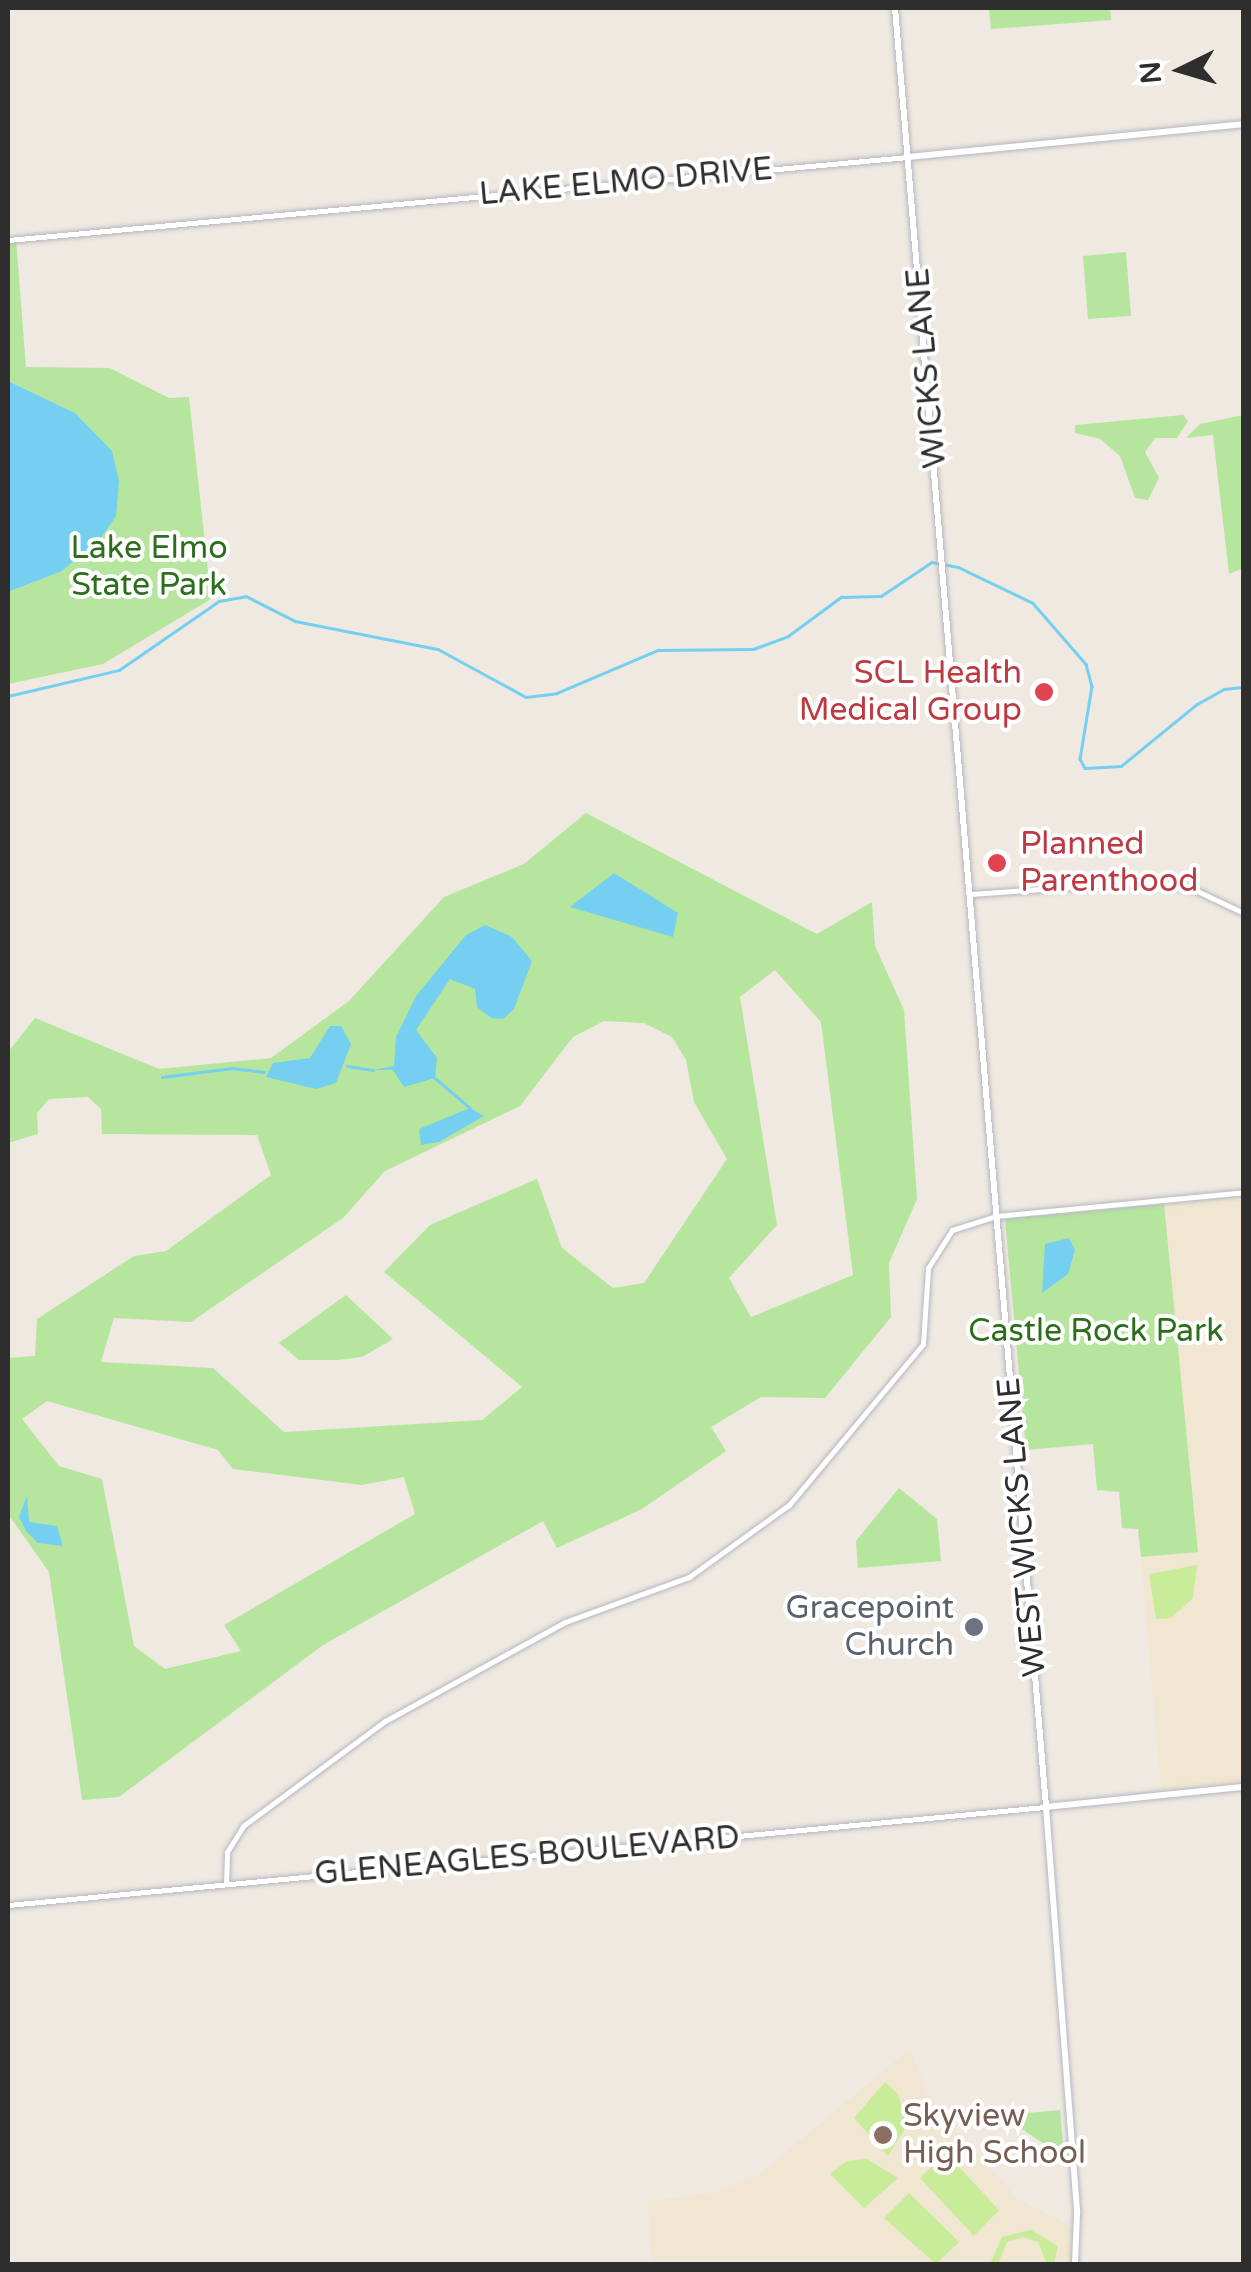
<!DOCTYPE html>
<style>
body{margin:0}
#map{position:relative;width:1251px;height:2272px;overflow:hidden;background:#efe9e1;font-family:"Varela Round",sans-serif}
div>[style]{position:absolute}
.education>*{inset:0;background:#f0e6d1}
.green>*{inset:0;background:#b6e59e}
.pitch>*{inset:0;background:#c9ec9a}
.water>*{inset:0;background:#75cff0}
.stream>*{height:2.5px;margin:-1.25px;padding:0 1.25px;transform-origin:1.25px;border-radius:1.25px;background:#75cff0}
.roads{filter:drop-shadow(0 0 2px #b4b7c1) drop-shadow(0 0 2px #b4b7c1)}
.tertiary>*{height:5px;margin:-2.5px;padding:0 2.5px;transform-origin:2.5px;border-radius:2.5px;background:#fff}
.secondary>*{height:6px;margin:-3px;padding:0 3px;transform-origin:3px;border-radius:3px;background:#fff}
.dots>*{width:28px;height:28px;translate:-50% -50%;box-sizing:border-box;border:5px solid #fff;border-radius:50%}
span{translate:-50% -50%;white-space:nowrap;text-align:center;line-height:1.15;-webkit-text-stroke:8px #fff;paint-order:stroke}
.street-label{font-size:32px;color:#2e2e2e}
.park-label{font-size:32px;color:#2c6e1b}
.health-label{font-size:32px;color:#be3a42}
.right{translate:-100% -50%;text-align:right}
.left{translate:0 -50%;text-align:left}
.worship-label{font-size:32px;color:#5b616d}
.education-label{font-size:32px;color:#785e54}
.frame{position:absolute;inset:0;border:10px solid #2e2e2e;pointer-events:none}
.north{position:absolute;left:1131px;top:20px;width:100px;height:100px;-webkit-text-stroke:8px #fff;paint-order:stroke;rotate:265deg;font-size:28px;font-weight:700;line-height:40px;text-align:center;color:#2e2e2e}
.north::after{content:'';display:block;margin:auto;width:35px;height:45px;background:#2e2e2e;clip-path:polygon(50% 0,100% 100%,50% 72%,0 100%)}
</style>
<div id="map">
<div class="education">
<i style="clip-path:polygon(1243px 1196px,1243px 1781px,1161px 1789px,1141px 1557px,1198px 1551px,1164px 1204px)"></i>
<i style="clip-path:polygon(910px 2049px,932px 2104px,1018px 2199px,1074px 2227px,1073px 2264px,652px 2264px,648px 2201px,715px 2192px,758px 2175px)"></i>
</div>
<div class="green">
<i style="clip-path:polygon(989px 8px,1110px 8px,1111px 20px,991px 29px)"></i>
<i style="clip-path:polygon(16px 239px,26px 367px,110px 368px,169px 398px,189px 397px,211px 599px,103px 664px,8px 684px,8px 592px,60px 572px,75px 413px,8px 381px,8px 240px)"></i>
<i style="clip-path:polygon(1126px 252px,1131px 316px,1088px 319px,1083px 256px)"></i>
<i style="clip-path:polygon(1183px 415px,1188px 421px,1177px 438px,1155px 438px,1145px 452px,1159px 478px,1148px 500px,1135px 498px,1120px 456px,1100px 439px,1075px 433px,1075px 425px)"></i>
<i style="clip-path:polygon(1243px 415px,1243px 568px,1229px 574px,1213px 435px,1186px 438px,1200px 424px)"></i>
<i style="clip-path:polygon(evenodd,586px 813px,817px 934px,872px 902px,875px 946px,904px 1010px,917px 1199px,889px 1263px,891px 1317px,825px 1398px,761px 1397px,711px 1427px,726px 1451px,642px 1509px,557px 1548px,543px 1521px,323px 1645px,119px 1797px,82px 1800px,49px 1572px,8px 1514px,8px 1358px,35px 1356px,37px 1319px,134px 1256px,166px 1251px,271px 1175px,257px 1135px,102px 1134px,101px 1109px,88px 1097px,49px 1099px,37px 1113px,38px 1134px,8px 1143px,8px 1052px,35px 1018px,159px 1069px,271px 1058px,349px 1001px,444px 897px,524px 864px,586px 813px,775px 970px,821px 1022px,853px 1275px,751px 1317px,729px 1278px,777px 1225px,740px 997px,775px 970px,586px 813px,604px 1021px,644px 1023px,672px 1037px,686px 1060px,694px 1102px,727px 1159px,644px 1283px,613px 1288px,562px 1248px,537px 1179px,430px 1225px,384px 1272px,522px 1387px,482px 1420px,284px 1432px,213px 1368px,101px 1362px,114px 1318px,191px 1322px,343px 1218px,385px 1171px,520px 1106px,573px 1037px,604px 1021px,586px 813px,47px 1401px,218px 1450px,233px 1469px,362px 1485px,404px 1477px,415px 1514px,224px 1625px,241px 1651px,165px 1669px,134px 1646px,102px 1479px,59px 1466px,22px 1419px,47px 1401px)"></i>
<i style="clip-path:polygon(1164px 1204px,1198px 1552px,1141px 1557px,1138px 1529px,1122px 1528px,1119px 1492px,1097px 1490px,1093px 1444px,1026px 1450px,1005px 1219px)"></i>
<i style="clip-path:polygon(346px 1295px,393px 1339px,362px 1357px,338px 1360px,299px 1360px,279px 1343px)"></i>
<i style="clip-path:polygon(899px 1488px,937px 1519px,941px 1561px,858px 1568px,856px 1541px)"></i>
<i style="clip-path:polygon(1060px 2110px,1064px 2157px,1014px 2124px,1015px 2114px)"></i>
</div>
<div class="pitch">
<i style="clip-path:polygon(1197px 1565px,1193px 1598px,1171px 1618px,1156px 1619px,1149px 1574px)"></i>
<i style="clip-path:polygon(885px 2082px,898px 2094px,904px 2115px,904px 2130px,888px 2156px,854px 2118px)"></i>
<i style="clip-path:polygon(946px 2153px,999px 2210px,974px 2236px,920px 2178px)"></i>
<i style="clip-path:polygon(867px 2159px,898px 2178px,864px 2208px,830px 2174px,847px 2161px)"></i>
<i style="clip-path:polygon(909px 2193px,959px 2242px,936px 2264px,884px 2218px)"></i>
<i style="clip-path:polygon(1031px 2230px,1058px 2246px,1054px 2264px,1047px 2264px,1038px 2242px,1023px 2237px,1007px 2242px,998px 2264px,990px 2264px,1002px 2237px)"></i>
</div>
<div class="water">
<i style="clip-path:polygon(8px 381px,75px 413px,112px 451px,119px 481px,116px 516px,99px 541px,60px 572px,8px 592px)"></i>
<i style="clip-path:polygon(614px 873px,678px 913px,673px 937px,570px 907px)"></i>
<i style="clip-path:polygon(485px 925px,512px 937px,532px 961px,514px 1009px,503px 1019px,491px 1018px,477px 1007px,475px 989px,450px 979px,416px 1030px,437px 1058px,435px 1078px,404px 1087px,393px 1070px,373px 1070px,394px 1066px,396px 1037px,416px 996px,466px 935px)"></i>
<i style="clip-path:polygon(330px 1026px,341px 1026px,351px 1044px,336px 1083px,316px 1089px,266px 1077px,273px 1063px,310px 1058px)"></i>
<i style="clip-path:polygon(470px 1108px,484px 1116px,439px 1142px,421px 1145px,419px 1129px)"></i>
<i style="clip-path:polygon(1069px 1238px,1075px 1250px,1068px 1274px,1042px 1293px,1045px 1244px)"></i>
<i style="clip-path:polygon(27px 1496px,29px 1522px,57px 1526px,63px 1546px,38px 1543px,26px 1531px,19px 1517px)"></i>
</div>
<div class="stream">
<i style="left:8px;top:696px;width:114px;rotate:-13.2deg"></i>
<i style="left:119px;top:670px;width:121px;rotate:-34.6deg"></i>
<i style="left:219px;top:601px;width:27px;rotate:-10deg"></i>
<i style="left:246px;top:596px;width:55px;rotate:27deg"></i>
<i style="left:295px;top:621px;width:146px;rotate:11.1deg"></i>
<i style="left:438px;top:649px;width:100px;rotate:28.6deg"></i>
<i style="left:526px;top:697px;width:31px;rotate:-7deg"></i>
<i style="left:557px;top:693px;width:110px;rotate:-23.1deg"></i>
<i style="left:658px;top:650px;width:95px;rotate:-0.6deg"></i>
<i style="left:753px;top:649px;width:37px;rotate:-20deg"></i>
<i style="left:788px;top:636px;width:66px;rotate:-36.3deg"></i>
<i style="left:841px;top:597px;width:40px;rotate:-1.4deg"></i>
<i style="left:881px;top:596px;width:61px;rotate:-33.7deg"></i>
<i style="left:932px;top:562px;width:26px;rotate:11deg"></i>
<i style="left:958px;top:567px;width:83px;rotate:25.6deg"></i>
<i style="left:1033px;top:603px;width:81px;rotate:49deg"></i>
<i style="left:1086px;top:664px;width:23px;rotate:75deg"></i>
<i style="left:1092px;top:686px;width:74px;rotate:99.3deg"></i>
<i style="left:1080px;top:759px;width:10px;rotate:61deg"></i>
<i style="left:1085px;top:768px;width:36px;rotate:-3deg"></i>
<i style="left:1121px;top:766px;width:98px;rotate:-39.2deg"></i>
<i style="left:1197px;top:704px;width:31px;rotate:-29deg"></i>
<i style="left:1224px;top:689px;width:20px;rotate:-6deg"></i>
<i style="left:347px;top:1066px;width:26px;rotate:9deg"></i>
<i style="left:162px;top:1077px;width:71px;rotate:-7.3deg"></i>
<i style="left:232px;top:1068px;width:32px;rotate:7deg"></i>
<i style="left:435px;top:1078px;width:46px;rotate:40.6deg"></i>
</div>
<div class="roads">
<div class="tertiary">
<i style="left:8px;top:240px;width:904px;rotate:-5.27deg"></i>
<i style="left:971px;top:894px;width:183px;rotate:-4.1deg"></i>
<i style="left:1154px;top:881px;width:42px;rotate:12.4deg"></i>
<i style="left:1195px;top:890px;width:54px;rotate:25.1deg"></i>
<i style="left:226px;top:1884px;width:32px;rotate:-88deg"></i>
<i style="left:227px;top:1852px;width:31px;rotate:-58deg"></i>
<i style="left:243px;top:1826px;width:177px;rotate:-36.5deg"></i>
<i style="left:385px;top:1721px;width:205px;rotate:-28.8deg"></i>
<i style="left:565px;top:1622px;width:132px;rotate:-19.9deg"></i>
<i style="left:689px;top:1577px;width:123px;rotate:-35.8deg"></i>
<i style="left:789px;top:1505px;width:209px;rotate:-50.2deg"></i>
<i style="left:923px;top:1344px;width:76px;rotate:-86.2deg"></i>
<i style="left:928px;top:1268px;width:45px;rotate:-57.7deg"></i>
<i style="left:952px;top:1230px;width:46px;rotate:-17.7deg"></i>
<i style="left:996px;top:1216px;width:249px;rotate:-5.5deg"></i>
<i style="left:8px;top:1905px;width:1042px;rotate:-5.4deg"></i>
</div>
<div class="secondary">
<i style="left:895px;top:8px;width:1805px;rotate:85.2deg"></i>
<i style="left:1046px;top:1807px;width:408px;rotate:85.6deg"></i>
<i style="left:1077px;top:2214px;width:50px;rotate:92.3deg"></i>
<i style="left:908px;top:157px;width:338px;rotate:-5.6deg"></i>
<i style="left:1046px;top:1807px;width:199px;rotate:-5.8deg"></i>
</div>
</div>
<div class="dots">
<i style="left:1044px;top:692px;background:#e0444e"></i>
<i style="left:997px;top:863px;background:#e0444e"></i>
<i style="left:974px;top:1627px;background:#6b7280"></i>
<i style="left:883px;top:2135px;background:#8d6e63"></i>
</div>
<div class="street-label">
<span style="left:626px;top:182px;rotate:-5deg">LAKE ELMO DRIVE</span>
<span style="left:927px;top:368px;rotate:-95deg">WICKS LANE</span>
<span style="left:1022px;top:1527px;rotate:-95deg">WEST WICKS LANE</span>
<span style="left:527px;top:1856px;rotate:-5deg">GLENEAGLES BOULEVARD</span>
</div>
<div class="park-label">
<span style="left:149px;top:567px">Lake Elmo<br>State Park</span>
<span style="left:1096px;top:1331px">Castle Rock Park</span>
</div>
<div class="health-label">
<span class="right" style="left:1022px;top:692px">SCL Health<br>Medical Group</span>
<span class="left" style="left:1020px;top:863px">Planned<br>Parenthood</span>
</div>
<div class="worship-label">
<span class="right" style="left:954px;top:1627px">Gracepoint<br>Church</span>
</div>
<div class="education-label">
<span class="left" style="left:903px;top:2135px">Skyview<br>High School</span>
</div>
<div class="frame"></div>
<div class="north">N</div>
</div>
